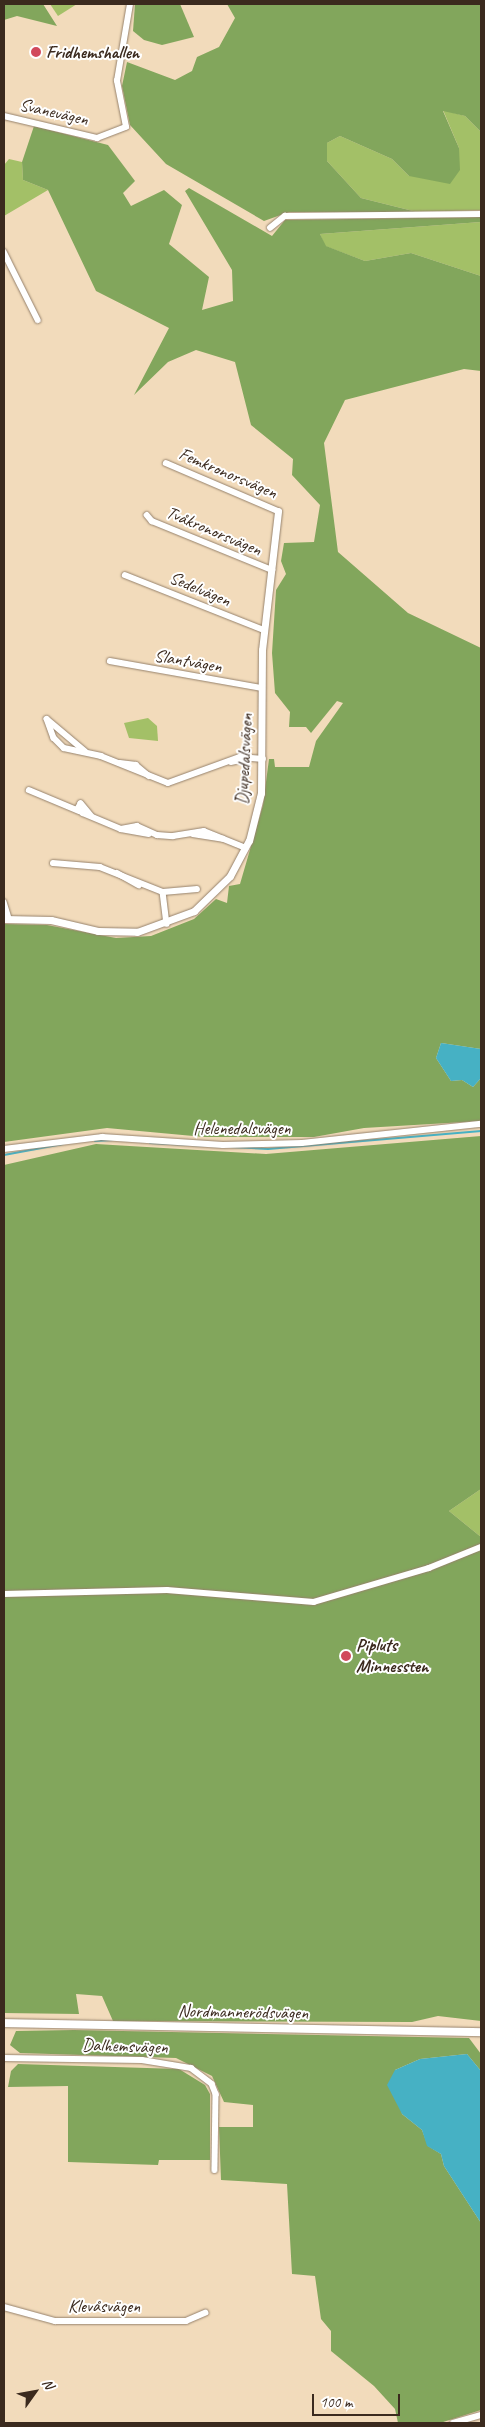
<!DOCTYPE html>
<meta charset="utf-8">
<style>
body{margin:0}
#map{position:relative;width:485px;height:2427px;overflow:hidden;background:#f2dbbb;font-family:Caveat,sans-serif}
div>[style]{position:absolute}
.green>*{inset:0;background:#a3c067}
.forest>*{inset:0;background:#82a65c}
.water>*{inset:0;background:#46b1c4}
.stream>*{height:2px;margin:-1px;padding:0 1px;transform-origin:1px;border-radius:1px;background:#46b1c4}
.roads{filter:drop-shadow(0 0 1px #96826c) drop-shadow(0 0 1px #96826c)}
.minor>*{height:5.5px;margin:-2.75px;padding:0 2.75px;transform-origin:2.75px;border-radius:2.75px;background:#fff}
.tertiary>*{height:7px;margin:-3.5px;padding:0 3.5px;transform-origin:3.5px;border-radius:3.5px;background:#fff}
.secondary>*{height:8px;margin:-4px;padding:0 4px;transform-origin:4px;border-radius:4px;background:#fff}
.dots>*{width:14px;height:14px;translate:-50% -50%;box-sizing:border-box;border:2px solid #fff;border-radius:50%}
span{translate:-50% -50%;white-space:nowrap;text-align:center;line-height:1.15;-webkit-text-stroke:4px #fff;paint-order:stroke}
.poi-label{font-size:18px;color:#3b2a1e;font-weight:700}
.left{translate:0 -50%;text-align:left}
.street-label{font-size:18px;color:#3b2a1e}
.frame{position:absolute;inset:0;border:5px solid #3b2a1e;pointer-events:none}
.north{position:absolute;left:10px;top:2367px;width:50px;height:50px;-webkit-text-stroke:4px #fff;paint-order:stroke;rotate:58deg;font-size:14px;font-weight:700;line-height:20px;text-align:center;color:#3b2a1e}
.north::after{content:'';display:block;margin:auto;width:18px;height:22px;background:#3b2a1e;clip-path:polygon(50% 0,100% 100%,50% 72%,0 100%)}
.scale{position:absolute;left:312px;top:2394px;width:88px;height:22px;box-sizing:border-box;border:2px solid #3b2a1e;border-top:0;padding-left:6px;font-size:15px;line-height:18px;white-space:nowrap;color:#3b2a1e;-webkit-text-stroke:4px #fff;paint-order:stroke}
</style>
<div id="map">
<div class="green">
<i style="clip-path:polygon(50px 4px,77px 4px,58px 16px)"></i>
<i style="clip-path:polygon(443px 110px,465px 116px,481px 132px,481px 210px,417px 212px,361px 198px,327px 161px,327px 143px,340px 136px,392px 159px,409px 176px,459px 148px)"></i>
<i style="clip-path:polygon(9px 159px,22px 162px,23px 180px,48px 190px,4px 216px,4px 165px)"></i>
<i style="clip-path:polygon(481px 222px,481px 276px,411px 253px,365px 261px,325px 246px,320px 234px)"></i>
<i style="clip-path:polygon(148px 718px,157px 726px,158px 741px,129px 738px,124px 723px)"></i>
<i style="clip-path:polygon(481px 1489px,481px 1537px,449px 1511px)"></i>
</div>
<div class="forest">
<i style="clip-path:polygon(4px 4px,43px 4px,57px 26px,17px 16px,4px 20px)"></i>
<i style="clip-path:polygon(135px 4px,180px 4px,194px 37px,162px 45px,144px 40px,133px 31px)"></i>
<i style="clip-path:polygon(227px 4px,481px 4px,481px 132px,465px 116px,443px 111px,459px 148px,460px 170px,450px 184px,409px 176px,392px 159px,340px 136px,327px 143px,327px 161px,361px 198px,417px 212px,289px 212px,264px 221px,166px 164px,130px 125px,122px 86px,127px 62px,175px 80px,192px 71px,197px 57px,219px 47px,235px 18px)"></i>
<i style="clip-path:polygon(34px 126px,108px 145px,135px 181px,123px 193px,131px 206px,164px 190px,182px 205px,169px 244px,209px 277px,202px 310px,233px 301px,232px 270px,185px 191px,189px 188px,272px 236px,285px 220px,481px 217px,481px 222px,320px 234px,326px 246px,365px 261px,411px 253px,481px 276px,481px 371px,464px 369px,345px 400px,324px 443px,338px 552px,408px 613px,481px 648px,481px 1049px,441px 1043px,436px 1058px,451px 1081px,462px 1080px,473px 1087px,481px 1078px,481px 1121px,364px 1128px,314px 1137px,204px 1137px,107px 1128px,4px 1142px,4px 924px,47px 925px,116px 938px,151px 936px,194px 919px,216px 899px,227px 903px,229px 886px,240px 884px,263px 805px,269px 759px,274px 759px,275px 767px,309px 767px,316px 741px,343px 703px,337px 701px,311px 733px,306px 727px,289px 727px,290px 712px,275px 693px,272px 653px,276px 590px,286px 574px,281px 561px,284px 543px,314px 542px,320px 505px,292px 475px,293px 459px,251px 425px,235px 362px,196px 350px,168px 362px,134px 395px,169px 328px,96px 291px,48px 190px,23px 180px,22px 162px)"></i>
<i style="clip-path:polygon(481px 1136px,481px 1489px,449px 1511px,481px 1537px,481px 2021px,438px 2016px,412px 2022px,113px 2021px,102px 1996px,76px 1994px,79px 2014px,4px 2013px,4px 1165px,96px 1144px,266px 1154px)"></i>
<i style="clip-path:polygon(74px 2030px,469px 2038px,481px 2054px,481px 2071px,467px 2054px,420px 2059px,395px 2070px,402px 2114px,422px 2130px,428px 2146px,441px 2154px,444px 2166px,481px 2223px,481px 2410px,440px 2423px,398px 2423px,395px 2409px,374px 2386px,331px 2351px,331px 2331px,321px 2319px,315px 2276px,292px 2274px,287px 2184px,221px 2180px,219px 2127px,253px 2127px,253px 2105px,224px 2102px,212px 2076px,176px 2058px,20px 2053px,10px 2045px,16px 2031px)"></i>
<i style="clip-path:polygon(18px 2064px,179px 2069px,205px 2085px,210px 2094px,210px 2160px,159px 2160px,158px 2165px,68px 2162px,68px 2086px,8px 2087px,11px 2071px)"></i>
</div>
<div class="water">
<i style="clip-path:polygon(441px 1043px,481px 1049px,481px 1078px,473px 1087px,462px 1080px,451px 1081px,436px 1058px)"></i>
<i style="clip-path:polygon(467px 2054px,481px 2071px,481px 2223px,444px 2166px,441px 2154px,427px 2146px,422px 2130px,402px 2114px,387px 2085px,395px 2070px,420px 2059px)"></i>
</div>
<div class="stream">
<i style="left:95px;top:1141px;width:18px;rotate:-3deg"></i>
<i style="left:150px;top:1143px;width:118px;rotate:2.9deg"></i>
<i style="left:268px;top:1149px;width:214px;rotate:-4.8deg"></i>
<i style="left:4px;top:1155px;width:60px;rotate:-10.6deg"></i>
</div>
<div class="roads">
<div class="minor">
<i style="left:4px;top:116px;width:96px;rotate:13.3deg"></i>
<i style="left:97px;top:138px;width:31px;rotate:-21deg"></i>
<i style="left:126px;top:127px;width:47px;rotate:-101.1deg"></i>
<i style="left:117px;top:81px;width:78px;rotate:-80.4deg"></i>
<i style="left:270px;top:228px;width:19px;rotate:-39deg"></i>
<i style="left:285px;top:216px;width:196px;rotate:-0.6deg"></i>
<i style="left:4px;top:252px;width:76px;rotate:63.4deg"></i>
<i style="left:166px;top:463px;width:122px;rotate:23.2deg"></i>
<i style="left:147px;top:515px;width:8px;rotate:50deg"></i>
<i style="left:152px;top:521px;width:130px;rotate:22.2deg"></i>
<i style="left:125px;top:575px;width:149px;rotate:21.6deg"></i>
<i style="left:110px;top:661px;width:153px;rotate:10.1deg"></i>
<i style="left:47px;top:719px;width:20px;rotate:70deg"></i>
<i style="left:54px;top:738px;width:14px;rotate:45deg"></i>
<i style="left:64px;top:748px;width:38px;rotate:12deg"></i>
<i style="left:101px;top:756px;width:72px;rotate:21.9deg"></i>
<i style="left:168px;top:783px;width:77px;rotate:-19.9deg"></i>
<i style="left:240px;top:757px;width:23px;rotate:5deg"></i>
<i style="left:47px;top:719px;width:50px;rotate:40.1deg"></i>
<i style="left:231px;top:762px;width:19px;rotate:-12deg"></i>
<i style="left:120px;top:763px;width:16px;rotate:7deg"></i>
<i style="left:136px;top:765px;width:17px;rotate:40deg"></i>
<i style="left:29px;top:790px;width:54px;rotate:22.8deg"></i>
<i style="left:91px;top:816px;width:16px;rotate:-130deg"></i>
<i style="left:81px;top:804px;width:6px;rotate:121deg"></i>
<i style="left:78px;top:809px;width:6px;rotate:39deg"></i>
<i style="left:83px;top:813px;width:41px;rotate:22.8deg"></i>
<i style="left:121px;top:829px;width:28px;rotate:10deg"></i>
<i style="left:121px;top:829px;width:16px;rotate:-11deg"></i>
<i style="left:137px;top:826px;width:22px;rotate:24deg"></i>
<i style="left:157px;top:835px;width:16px;rotate:4deg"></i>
<i style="left:173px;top:836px;width:31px;rotate:-9deg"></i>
<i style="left:204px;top:831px;width:45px;rotate:22deg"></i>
<i style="left:193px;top:834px;width:30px;rotate:9deg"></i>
<i style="left:53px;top:863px;width:47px;rotate:4.9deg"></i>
<i style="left:100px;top:867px;width:68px;rotate:21.6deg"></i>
<i style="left:163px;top:892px;width:34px;rotate:-5deg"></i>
<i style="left:117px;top:873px;width:25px;rotate:29deg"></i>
<i style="left:163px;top:892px;width:32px;rotate:83deg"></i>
<i style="left:4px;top:902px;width:17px;rotate:73deg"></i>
<i style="left:4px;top:1149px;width:99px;rotate:-7deg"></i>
<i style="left:102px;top:1137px;width:121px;rotate:3.8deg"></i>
<i style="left:223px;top:1145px;width:79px;rotate:-1.5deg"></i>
<i style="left:302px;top:1143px;width:180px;rotate:-6.1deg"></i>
<i style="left:4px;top:1594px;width:163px;rotate:-1.4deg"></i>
<i style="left:167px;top:1590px;width:147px;rotate:4.7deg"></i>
<i style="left:314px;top:1602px;width:120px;rotate:-16.5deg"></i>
<i style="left:429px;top:1568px;width:56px;rotate:-22deg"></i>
<i style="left:4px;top:2058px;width:138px;rotate:0.8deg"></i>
<i style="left:142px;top:2060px;width:50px;rotate:9.3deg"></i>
<i style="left:191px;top:2068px;width:26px;rotate:37deg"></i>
<i style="left:212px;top:2084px;width:11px;rotate:68deg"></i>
<i style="left:216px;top:2094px;width:76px;rotate:90.8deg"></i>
<i style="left:4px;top:2307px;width:53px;rotate:15.4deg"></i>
<i style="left:55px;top:2321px;width:131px"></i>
<i style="left:186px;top:2321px;width:21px;rotate:-23deg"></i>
<i style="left:453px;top:2423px;width:29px;rotate:-16deg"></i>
</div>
<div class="tertiary">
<i style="left:4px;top:919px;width:47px;rotate:1.2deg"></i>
<i style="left:51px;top:920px;width:48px;rotate:13.2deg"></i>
<i style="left:98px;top:931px;width:39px;rotate:1deg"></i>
<i style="left:137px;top:932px;width:61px;rotate:-20.2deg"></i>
<i style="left:194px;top:911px;width:50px;rotate:-44.2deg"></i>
<i style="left:230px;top:876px;width:40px;rotate:-62deg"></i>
<i style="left:249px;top:841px;width:49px;rotate:-76deg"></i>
<i style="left:261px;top:793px;width:143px;rotate:-89.6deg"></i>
<i style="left:262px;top:650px;width:140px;rotate:-83.4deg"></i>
</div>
<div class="secondary">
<i style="left:4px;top:2023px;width:477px;rotate:1.1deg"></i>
</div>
</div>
<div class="dots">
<i style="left:36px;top:52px;background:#d1495b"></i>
<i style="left:346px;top:1656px;background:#d1495b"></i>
</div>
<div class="poi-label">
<span class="left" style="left:46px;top:52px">Fridhemshallen</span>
<span class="left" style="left:356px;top:1656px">Pipluts<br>Minnessten</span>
</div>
<div class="street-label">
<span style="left:54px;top:112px;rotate:13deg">Svanevägen</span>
<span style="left:228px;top:473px;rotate:23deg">Femkronorsvägen</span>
<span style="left:214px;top:531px;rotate:23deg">Tvåkronorsvägen</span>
<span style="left:200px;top:589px;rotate:23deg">Sedelvägen</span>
<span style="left:188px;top:661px;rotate:10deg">Slantvägen</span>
<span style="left:244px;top:759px;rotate:-87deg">Djupedalsvägen</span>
<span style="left:242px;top:1128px">Helenedalsvägen</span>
<span style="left:243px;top:2012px;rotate:1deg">Nordmannerödsvägen</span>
<span style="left:125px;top:2046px;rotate:2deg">Dalhemsvägen</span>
<span style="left:104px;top:2306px">Klevåsvägen</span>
</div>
<div class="frame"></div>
<div class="north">N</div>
<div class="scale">100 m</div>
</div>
